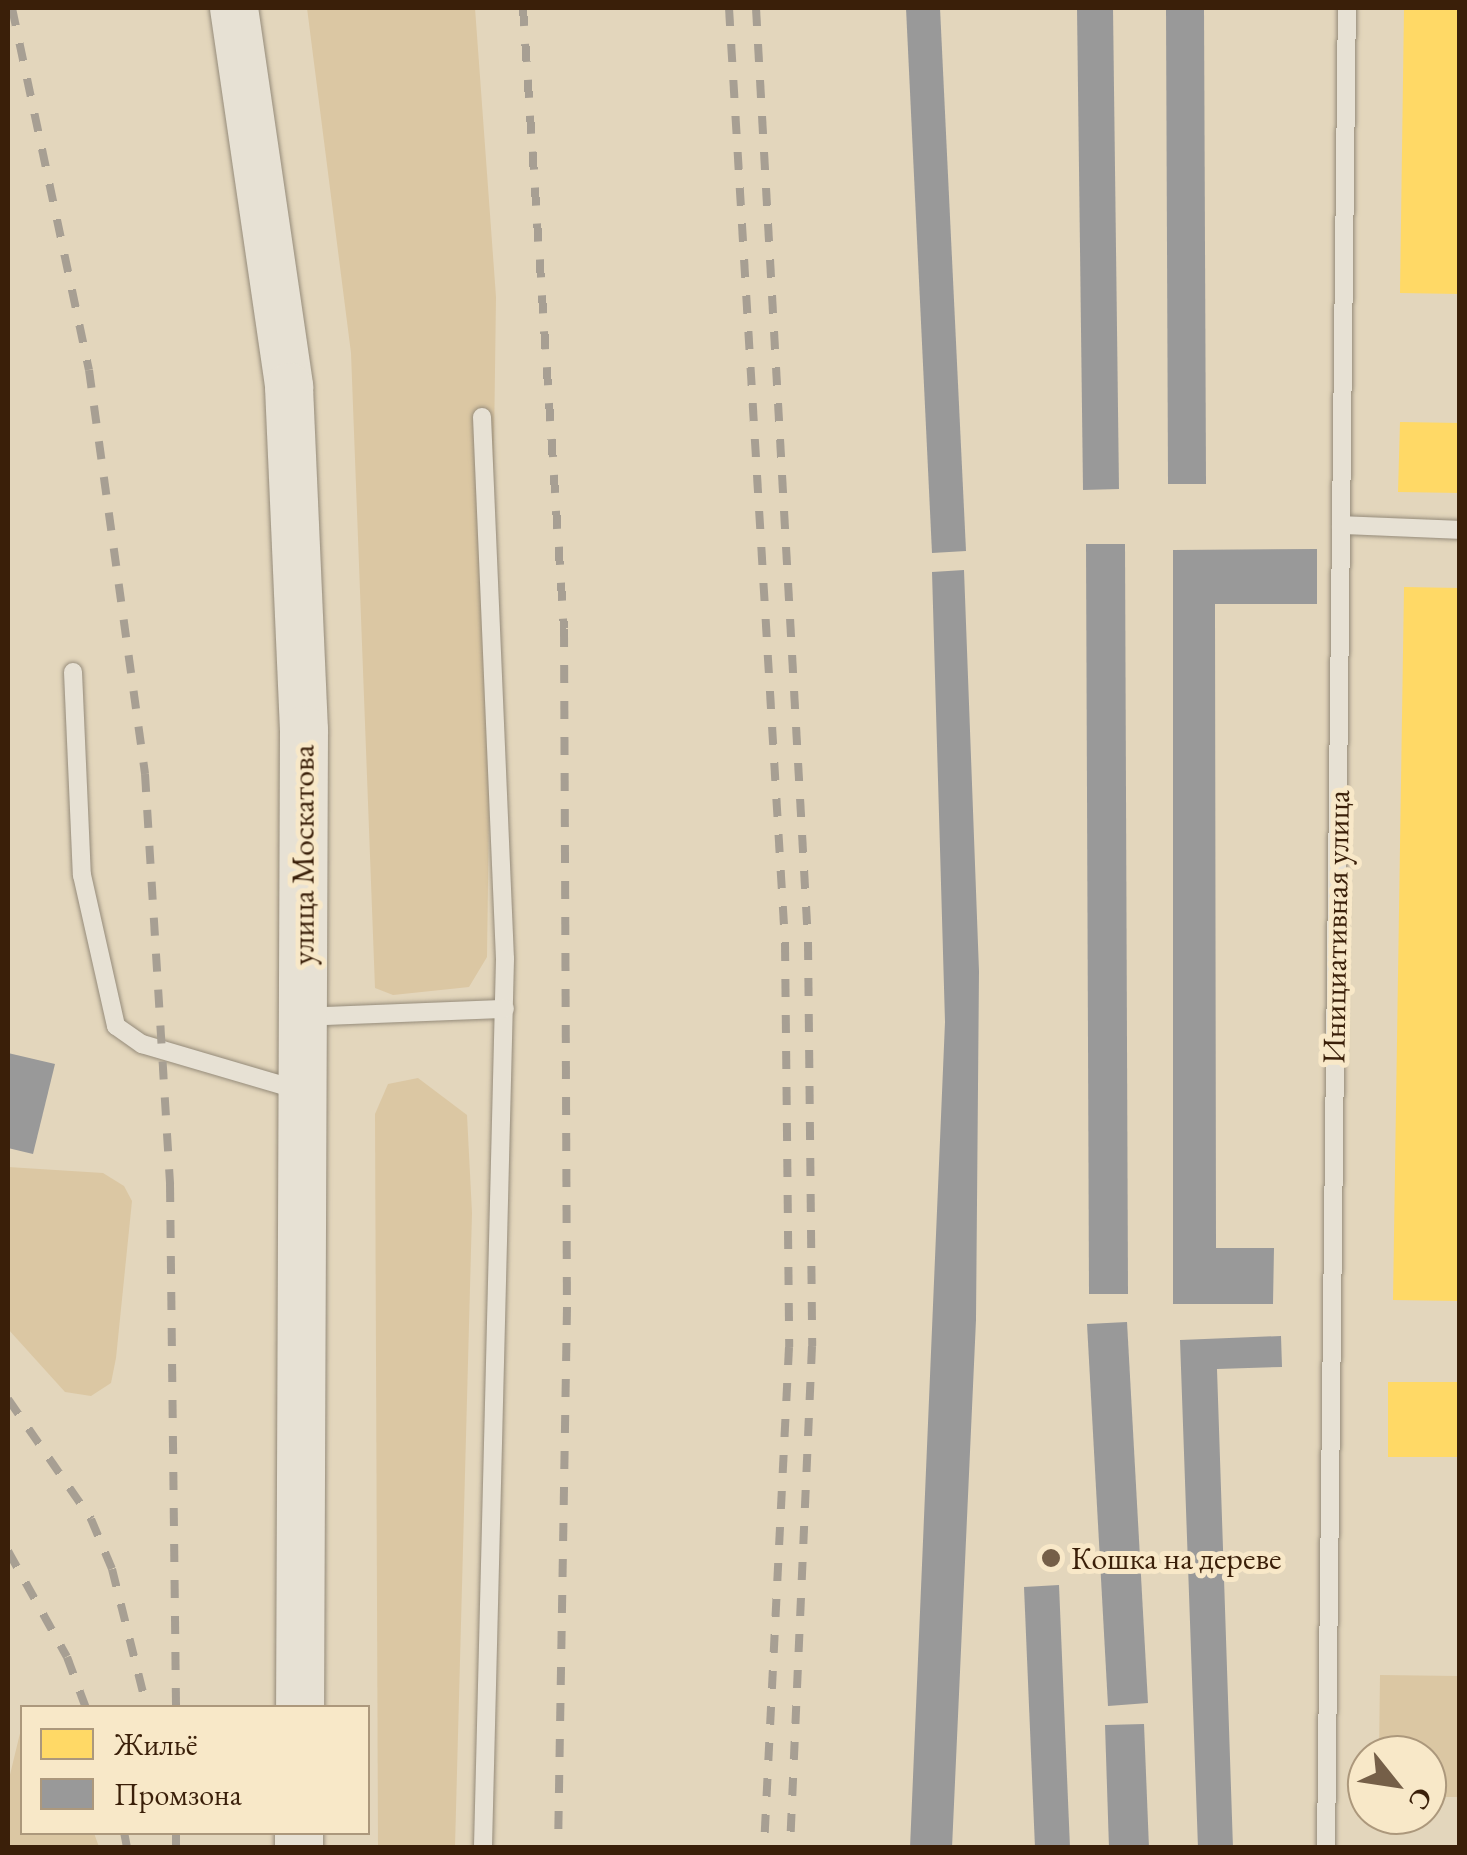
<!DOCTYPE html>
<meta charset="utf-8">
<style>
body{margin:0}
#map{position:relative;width:1467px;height:1855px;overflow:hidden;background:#e3d6bc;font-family:"EB Garamond",serif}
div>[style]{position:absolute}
.green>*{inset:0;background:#dbc7a3}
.homes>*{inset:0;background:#ffd966}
.industry>*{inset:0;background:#999}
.roads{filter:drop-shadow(0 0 2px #958b7a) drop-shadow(0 0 2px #958b7a)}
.lane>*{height:18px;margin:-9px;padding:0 9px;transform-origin:9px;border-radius:9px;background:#e7e1d4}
.secondary>*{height:48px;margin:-24px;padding:0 24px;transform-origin:24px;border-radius:24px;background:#e7e1d4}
.rail>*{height:8px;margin-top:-4px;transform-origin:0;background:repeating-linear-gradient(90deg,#a79f93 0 18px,transparent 0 36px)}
.dots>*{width:28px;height:28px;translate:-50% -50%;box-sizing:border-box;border:5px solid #f8e8c8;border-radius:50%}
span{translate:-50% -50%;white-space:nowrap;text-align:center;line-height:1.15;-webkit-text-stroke:10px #f8e8c8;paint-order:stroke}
.street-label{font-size:32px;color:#3a1f09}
.poi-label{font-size:32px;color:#3a1f09}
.left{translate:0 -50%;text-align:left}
.frame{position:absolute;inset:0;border:10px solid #3a1f09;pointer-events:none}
.legend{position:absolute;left:20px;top:1705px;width:350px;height:130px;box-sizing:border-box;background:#f8e8c8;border:2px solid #ac987c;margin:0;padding:12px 18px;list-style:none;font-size:30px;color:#3a1f09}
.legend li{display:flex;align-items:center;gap:20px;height:50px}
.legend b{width:50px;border:2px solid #ac987c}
.north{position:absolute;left:1347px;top:1735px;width:100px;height:100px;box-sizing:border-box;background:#f8e8c8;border:2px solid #ac987c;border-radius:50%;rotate:120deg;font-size:28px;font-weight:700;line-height:40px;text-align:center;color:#3a1f09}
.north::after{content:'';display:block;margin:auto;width:35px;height:45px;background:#755f48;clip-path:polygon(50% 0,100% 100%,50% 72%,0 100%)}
</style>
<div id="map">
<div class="green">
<i style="clip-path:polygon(307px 8px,475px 8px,496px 297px,487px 957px,469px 987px,393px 995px,375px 988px,351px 353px)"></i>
<i style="clip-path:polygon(418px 1078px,467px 1115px,472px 1213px,455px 1847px,378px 1847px,375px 1114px,388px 1084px)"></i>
<i style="clip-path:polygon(8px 1167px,103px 1173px,124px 1186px,132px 1201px,116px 1358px,111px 1383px,91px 1396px,65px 1392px,8px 1329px)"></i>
<i style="clip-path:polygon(1380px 1675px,1459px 1676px,1459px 1797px,1427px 1797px,1427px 1755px,1379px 1755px)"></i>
<i style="clip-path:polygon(22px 1725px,22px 1832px,94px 1833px,99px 1847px,8px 1847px,8px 1783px)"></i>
</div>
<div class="homes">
<i style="clip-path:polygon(1404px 8px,1460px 8px,1460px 294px,1400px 293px)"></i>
<i style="clip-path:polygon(1400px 422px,1460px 423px,1460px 493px,1398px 492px)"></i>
<i style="clip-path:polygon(1404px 587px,1460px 588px,1460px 1301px,1393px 1300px)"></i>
<i style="clip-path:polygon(1388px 1382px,1460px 1382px,1460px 1457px,1388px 1457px)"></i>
</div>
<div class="industry">
<i style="clip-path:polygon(906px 8px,940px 8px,966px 551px,932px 553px)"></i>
<i style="clip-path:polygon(1077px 8px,1113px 8px,1119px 489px,1083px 490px)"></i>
<i style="clip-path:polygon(1166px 8px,1204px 8px,1206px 484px,1168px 484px)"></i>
<i style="clip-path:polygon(1086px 544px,1125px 544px,1128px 1294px,1089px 1294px)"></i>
<i style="clip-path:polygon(1317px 549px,1317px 604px,1215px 604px,1216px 1248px,1274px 1248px,1273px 1304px,1173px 1304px,1173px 550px)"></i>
<i style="clip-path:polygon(964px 570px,979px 971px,976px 1320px,952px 1848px,910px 1848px,945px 1022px,932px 572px)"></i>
<i style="clip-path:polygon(8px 1053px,55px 1064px,33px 1154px,8px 1148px)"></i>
<i style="clip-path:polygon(1127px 1322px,1148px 1703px,1108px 1706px,1087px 1324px)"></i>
<i style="clip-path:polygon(1281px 1336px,1282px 1367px,1217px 1369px,1233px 1848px,1198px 1848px,1180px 1340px)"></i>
<i style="clip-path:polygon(1059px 1585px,1070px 1848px,1035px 1848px,1024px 1587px)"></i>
<i style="clip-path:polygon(1144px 1724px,1149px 1848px,1109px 1848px,1105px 1725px)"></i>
</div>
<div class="roads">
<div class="lane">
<i style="left:482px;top:417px;width:542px;rotate:87.57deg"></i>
<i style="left:505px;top:959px;width:889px;rotate:91.42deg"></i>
<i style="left:1341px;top:525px;width:119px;rotate:2.4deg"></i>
<i style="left:73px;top:672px;width:203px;rotate:87.5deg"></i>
<i style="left:82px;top:875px;width:155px;rotate:77.3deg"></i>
<i style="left:116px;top:1026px;width:32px;rotate:35deg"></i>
<i style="left:142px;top:1044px;width:167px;rotate:16.4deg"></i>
<i style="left:303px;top:1017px;width:202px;rotate:-2.3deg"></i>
<i style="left:1326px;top:1848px;width:1840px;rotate:-89.35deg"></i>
</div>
<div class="secondary">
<i style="left:234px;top:8px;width:383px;rotate:81.7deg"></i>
<i style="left:289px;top:387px;width:343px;rotate:87.5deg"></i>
<i style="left:304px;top:730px;width:978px;rotate:90.23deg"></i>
<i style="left:299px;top:1848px;width:16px;rotate:-90deg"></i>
</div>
</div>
<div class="rail">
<i style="left:12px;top:8px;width:370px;rotate:78deg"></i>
<i style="left:89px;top:370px;width:408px;rotate:82.1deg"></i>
<i style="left:145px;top:774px;width:411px;rotate:86.5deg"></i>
<i style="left:170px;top:1184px;width:524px;rotate:89.34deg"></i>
<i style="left:523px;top:8px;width:622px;rotate:86.22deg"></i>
<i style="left:564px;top:629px;width:678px;rotate:89.75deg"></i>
<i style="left:567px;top:1307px;width:541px;rotate:90.95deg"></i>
<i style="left:729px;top:8px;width:937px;rotate:86.57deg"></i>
<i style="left:785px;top:943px;width:404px;rotate:89.4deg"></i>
<i style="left:789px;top:1347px;width:502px;rotate:92.86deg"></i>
<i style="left:756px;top:8px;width:935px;rotate:86.81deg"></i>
<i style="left:808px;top:942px;width:404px;rotate:89.4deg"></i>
<i style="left:812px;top:1346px;width:502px;rotate:92.51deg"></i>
<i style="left:8px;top:1399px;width:146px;rotate:55.3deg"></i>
<i style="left:91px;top:1519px;width:54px;rotate:67.2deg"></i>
<i style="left:112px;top:1569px;width:143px;rotate:75.9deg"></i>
<i style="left:8px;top:1551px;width:121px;rotate:60.9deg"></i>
<i style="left:67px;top:1657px;width:54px;rotate:69.6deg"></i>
<i style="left:124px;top:1832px;width:16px;rotate:79deg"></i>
<i style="left:176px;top:1832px;width:16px;rotate:90deg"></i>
</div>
<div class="dots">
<i style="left:1051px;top:1558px;background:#755f48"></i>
</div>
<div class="street-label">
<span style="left:303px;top:855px;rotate:-90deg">улица Москатова</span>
<span style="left:1336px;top:927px;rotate:-89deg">Инициативная улица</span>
</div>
<div class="poi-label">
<span class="left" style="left:1071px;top:1558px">Кошка на дереве</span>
</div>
<div class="frame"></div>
<ul class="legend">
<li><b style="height:28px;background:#ffd966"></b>Жильё</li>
<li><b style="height:28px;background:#999"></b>Промзона</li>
</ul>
<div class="north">С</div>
</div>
